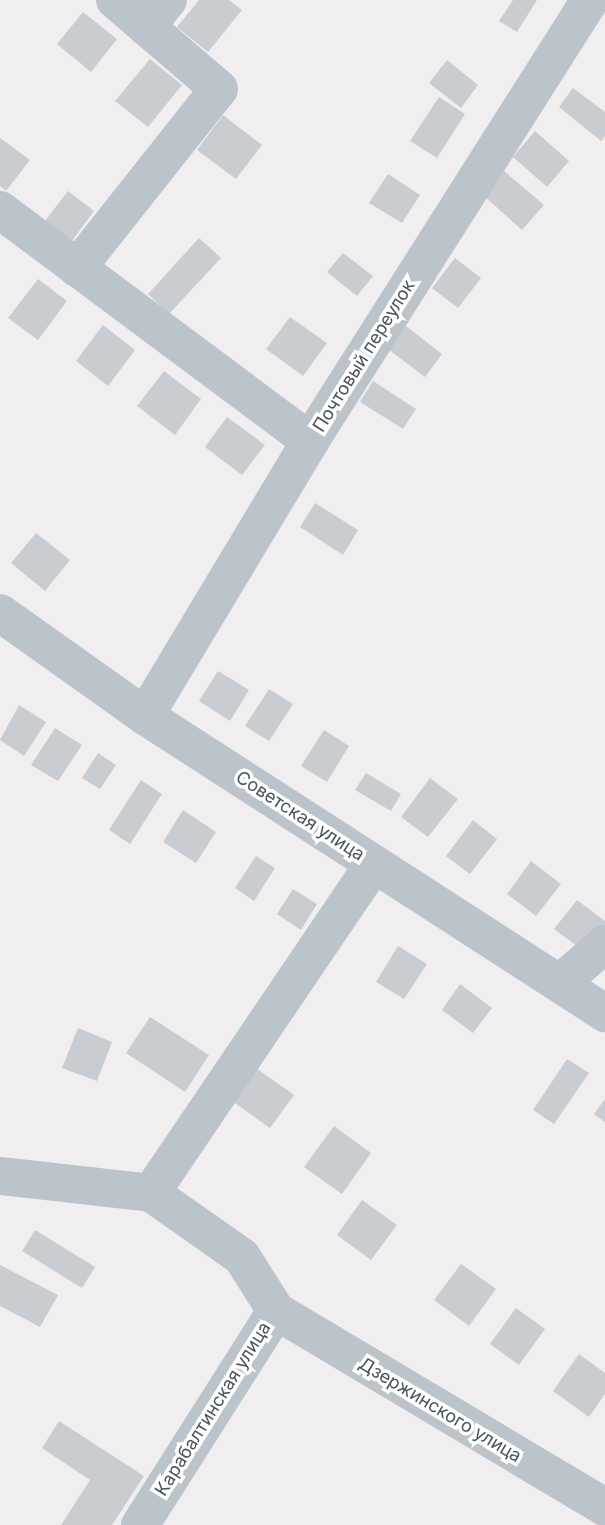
<!DOCTYPE html>
<meta charset="utf-8">
<style>
body{margin:0}
#map{position:relative;width:605px;height:1525px;overflow:hidden;background:#f1eeef;font-family:Inter,sans-serif}
div>[style]{position:absolute}
.building>*{inset:0;background:#c9ccd1}
.minor>*{height:38px;margin:-19px;padding:0 19px;transform-origin:19px;border-radius:19px;background:#bbc4ca}
span{translate:-50% -50%;white-space:nowrap;text-align:center;line-height:1.15;-webkit-text-stroke:7px #fff;paint-order:stroke}
.street-label{font-size:18px;color:#48535a}
</style>
<div id="map">
<div class="building">
<i style="clip-path:polygon(199px 0,229px 0,242px 10px,208px 52px,177px 27px)"></i>
<i style="clip-path:polygon(513px 0,537px 0,517px 32px,499px 21px)"></i>
<i style="clip-path:polygon(83px 12px,117px 39px,91px 72px,57px 44px)"></i>
<i style="clip-path:polygon(150px 59px,182px 85px,148px 127px,115px 101px)"></i>
<i style="clip-path:polygon(447px 60px,478px 85px,461px 108px,429px 83px)"></i>
<i style="clip-path:polygon(573px 88px,605px 112px,605px 136px,601px 141px,559px 107px)"></i>
<i style="clip-path:polygon(439px 97px,465px 114px,437px 158px,410px 141px)"></i>
<i style="clip-path:polygon(223px 115px,262px 145px,236px 179px,197px 150px)"></i>
<i style="clip-path:polygon(535px 131px,569px 161px,547px 187px,513px 157px)"></i>
<i style="clip-path:polygon(0 138px,30px 160px,6px 191px,0 186px)"></i>
<i style="clip-path:polygon(504px 171px,544px 205px,522px 230px,483px 195px)"></i>
<i style="clip-path:polygon(388px 174px,420px 195px,402px 223px,369px 203px)"></i>
<i style="clip-path:polygon(68px 191px,94px 211px,71px 242px,44px 222px)"></i>
<i style="clip-path:polygon(199px 238px,221px 258px,169px 314px,148px 294px)"></i>
<i style="clip-path:polygon(343px 253px,373px 276px,357px 296px,327px 272px)"></i>
<i style="clip-path:polygon(455px 258px,481px 278px,458px 308px,432px 288px)"></i>
<i style="clip-path:polygon(38px 279px,67px 301px,38px 340px,8px 318px)"></i>
<i style="clip-path:polygon(290px 317px,327px 343px,303px 376px,266px 349px)"></i>
<i style="clip-path:polygon(103px 325px,135px 350px,108px 386px,76px 361px)"></i>
<i style="clip-path:polygon(406px 326px,442px 354px,425px 377px,388px 349px)"></i>
<i style="clip-path:polygon(164px 371px,201px 399px,175px 435px,137px 406px)"></i>
<i style="clip-path:polygon(373px 381px,416px 409px,403px 429px,360px 402px)"></i>
<i style="clip-path:polygon(227px 417px,265px 445px,242px 475px,205px 447px)"></i>
<i style="clip-path:polygon(315px 503px,358px 530px,343px 555px,300px 527px)"></i>
<i style="clip-path:polygon(36px 533px,70px 560px,45px 591px,11px 563px)"></i>
<i style="clip-path:polygon(218px 671px,249px 690px,230px 721px,199px 701px)"></i>
<i style="clip-path:polygon(269px 689px,293px 704px,269px 741px,245px 726px)"></i>
<i style="clip-path:polygon(19px 705px,46px 722px,24px 756px,0 740px)"></i>
<i style="clip-path:polygon(55px 728px,82px 745px,58px 781px,31px 765px)"></i>
<i style="clip-path:polygon(324px 730px,349px 746px,327px 782px,301px 766px)"></i>
<i style="clip-path:polygon(98px 753px,116px 765px,100px 789px,82px 778px)"></i>
<i style="clip-path:polygon(366px 773px,401px 794px,391px 811px,355px 790px)"></i>
<i style="clip-path:polygon(430px 778px,458px 799px,428px 837px,401px 817px)"></i>
<i style="clip-path:polygon(141px 780px,162px 794px,130px 844px,109px 830px)"></i>
<i style="clip-path:polygon(183px 810px,216px 832px,196px 863px,163px 842px)"></i>
<i style="clip-path:polygon(473px 820px,497px 839px,470px 874px,446px 856px)"></i>
<i style="clip-path:polygon(256px 856px,275px 868px,254px 901px,235px 888px)"></i>
<i style="clip-path:polygon(531px 861px,561px 884px,536px 916px,507px 894px)"></i>
<i style="clip-path:polygon(293px 889px,317px 904px,301px 930px,277px 914px)"></i>
<i style="clip-path:polygon(577px 900px,605px 921px,605px 926px,585px 952px,554px 929px)"></i>
<i style="clip-path:polygon(398px 946px,427px 964px,404px 999px,376px 982px)"></i>
<i style="clip-path:polygon(460px 984px,492px 1008px,473px 1033px,442px 1010px)"></i>
<i style="clip-path:polygon(150px 1017px,209px 1055px,185px 1092px,126px 1053px)"></i>
<i style="clip-path:polygon(78px 1028px,112px 1042px,97px 1081px,62px 1068px)"></i>
<i style="clip-path:polygon(567px 1059px,589px 1073px,554px 1124px,533px 1110px)"></i>
<i style="clip-path:polygon(256px 1068px,294px 1095px,270px 1128px,232px 1101px)"></i>
<i style="clip-path:polygon(605px 1099px,605px 1122px,594px 1114px)"></i>
<i style="clip-path:polygon(334px 1126px,371px 1153px,342px 1194px,304px 1167px)"></i>
<i style="clip-path:polygon(362px 1200px,397px 1225px,371px 1260px,337px 1235px)"></i>
<i style="clip-path:polygon(35px 1230px,95px 1267px,82px 1288px,22px 1251px)"></i>
<i style="clip-path:polygon(461px 1264px,496px 1289px,469px 1326px,434px 1300px)"></i>
<i style="clip-path:polygon(0 1265px,58px 1295px,40px 1327px,0 1306px)"></i>
<i style="clip-path:polygon(516px 1308px,545px 1329px,519px 1365px,490px 1344px)"></i>
<i style="clip-path:polygon(579px 1354px,605px 1373px,605px 1394px,589px 1417px,553px 1391px)"></i>
<i style="clip-path:polygon(59px 1421px,144px 1476px,112px 1525px,61px 1525px,90px 1480px,42px 1448px)"></i>
</div>
<div class="minor">
<i style="left:146px;top:27px;width:35px;rotate:-51deg"></i>
<i style="left:0;top:210px;width:387px;rotate:36.7deg"></i>
<i style="left:77px;top:268px;width:228px;rotate:-51.6deg"></i>
<i style="left:219px;top:89px;width:137px;rotate:-139.4deg"></i>
<i style="left:0;top:613px;width:178px;rotate:35.4deg"></i>
<i style="left:145px;top:716px;width:548px;rotate:32.85deg"></i>
<i style="left:145px;top:716px;width:321px;rotate:-59deg"></i>
<i style="left:310px;top:441px;width:522px;rotate:-57.59deg"></i>
<i style="left:560px;top:983px;width:60px;rotate:-40.9deg"></i>
<i style="left:0;top:1176px;width:152px;rotate:6.4deg"></i>
<i style="left:151px;top:1193px;width:111px;rotate:35.1deg"></i>
<i style="left:242px;top:1257px;width:64px;rotate:57.8deg"></i>
<i style="left:276px;top:1311px;width:254px;rotate:122.4deg"></i>
<i style="left:151px;top:1193px;width:397px;rotate:-55.9deg"></i>
<i style="left:276px;top:1311px;width:383px;rotate:30.8deg"></i>
</div>
<div class="street-label">
<span style="left:364px;top:356px;rotate:-58deg">Почтовый переулок</span>
<span style="left:300px;top:816px;rotate:33deg">Советская улица</span>
<span style="left:213px;top:1409px;rotate:-58deg">Карабалтинская улица</span>
<span style="left:440px;top:1410px;rotate:31deg">Дзержинского улица</span>
</div>
</div>
